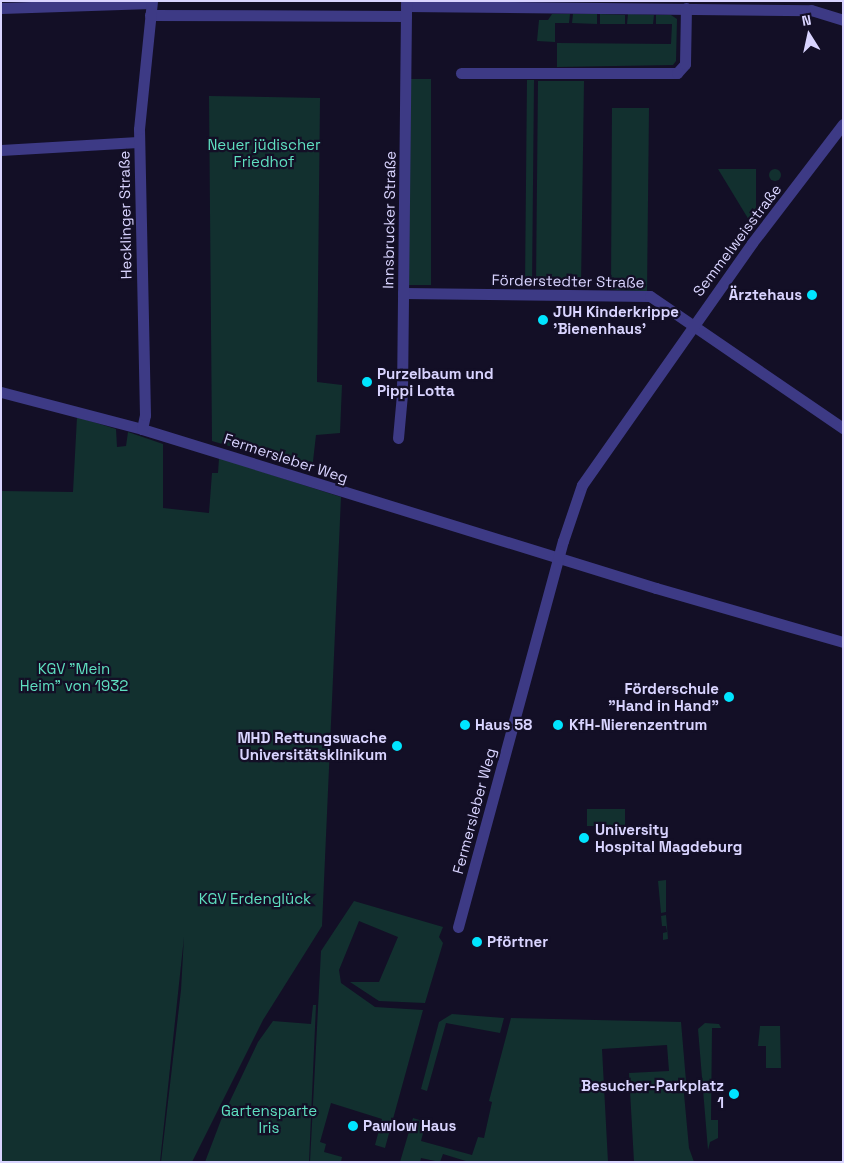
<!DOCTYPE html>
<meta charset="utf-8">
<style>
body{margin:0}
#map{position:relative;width:844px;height:1163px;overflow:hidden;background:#130f26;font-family:"Space Grotesk",sans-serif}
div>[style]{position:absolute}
.green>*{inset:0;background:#12302f}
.round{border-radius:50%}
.minor>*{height:11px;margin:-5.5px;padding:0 5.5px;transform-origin:5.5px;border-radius:5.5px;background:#3d3a85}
.dots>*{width:14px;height:14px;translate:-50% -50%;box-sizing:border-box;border:2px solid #130f26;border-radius:50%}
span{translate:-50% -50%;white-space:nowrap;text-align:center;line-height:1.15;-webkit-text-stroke:4.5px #130f26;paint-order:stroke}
.park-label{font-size:15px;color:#5fe0c0}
.street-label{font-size:15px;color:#d9d4ff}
.poi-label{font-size:15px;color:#d9d4ff;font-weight:700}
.right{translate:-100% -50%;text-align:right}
.left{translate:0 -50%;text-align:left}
.frame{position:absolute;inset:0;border:2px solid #d9d4ff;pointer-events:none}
.north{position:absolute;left:784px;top:10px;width:50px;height:50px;-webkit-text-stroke:4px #130f26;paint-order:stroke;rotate:350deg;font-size:14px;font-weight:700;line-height:20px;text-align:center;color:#d9d4ff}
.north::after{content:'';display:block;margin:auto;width:18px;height:22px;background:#d9d4ff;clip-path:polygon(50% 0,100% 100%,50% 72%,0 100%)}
</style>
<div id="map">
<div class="green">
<i style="clip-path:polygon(552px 14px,570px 14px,569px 23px,555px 23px,555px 42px,537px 41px,539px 20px,548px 20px)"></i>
<i style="clip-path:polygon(573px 14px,597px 14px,597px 24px,572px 23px)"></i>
<i style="clip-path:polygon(600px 14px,625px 15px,625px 24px,600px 24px)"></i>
<i style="clip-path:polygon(628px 14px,654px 15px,653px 24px,627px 24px)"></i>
<i style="clip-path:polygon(656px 15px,671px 15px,677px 19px,676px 61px,673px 65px,557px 67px,557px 43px,671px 44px,672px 24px,656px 24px)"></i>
<i style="clip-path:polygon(409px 79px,431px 79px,431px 285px,409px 285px)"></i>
<i style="clip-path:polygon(527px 80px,534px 80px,532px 286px,525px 286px)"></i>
<i style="clip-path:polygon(538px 81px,584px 81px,581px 286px,536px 286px)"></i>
<i style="clip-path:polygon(209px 96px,320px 98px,317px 382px,342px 385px,340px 433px,316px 435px,312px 470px,212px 441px)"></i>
<i style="clip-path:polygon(612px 108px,649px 108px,647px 291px,611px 290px)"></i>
<i style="clip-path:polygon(718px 169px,756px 169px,756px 219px,752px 225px)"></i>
<i class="round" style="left:769px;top:169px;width:12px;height:12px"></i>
<i style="clip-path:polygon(77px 417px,116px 429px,117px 447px,126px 446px,128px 432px,163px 444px,163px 508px,209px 513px,212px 473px,218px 473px,219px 458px,341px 497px,322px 926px,263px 1020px,192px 1162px,161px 1162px,181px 990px,184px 937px,160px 1162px,1px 1162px,1px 491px,73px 492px)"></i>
<i style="clip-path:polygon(587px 809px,625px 809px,625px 826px,587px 826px)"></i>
<i style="clip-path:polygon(666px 880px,666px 912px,661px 913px,658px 881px)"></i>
<i style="clip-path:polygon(354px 901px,443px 927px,439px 937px,443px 943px,425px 1003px,379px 1001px,350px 982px,379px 982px,398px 937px,359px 921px,339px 970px,341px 983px,375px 1007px,423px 1010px,385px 1148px,375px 1145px,382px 1119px,331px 1103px,320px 1142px,326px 1144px,324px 1152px,342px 1157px,341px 1162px,310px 1162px,321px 951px)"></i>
<i style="clip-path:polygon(666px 915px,668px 939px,663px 940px,663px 933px,667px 932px,666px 926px,662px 926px,661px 916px)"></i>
<i style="clip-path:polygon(313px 1005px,316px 1005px,309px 1162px,205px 1162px,221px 1120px,258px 1042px,273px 1021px,311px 1024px)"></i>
<i style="clip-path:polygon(452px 1014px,504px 1018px,500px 1033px,446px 1023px,427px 1091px,421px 1089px,439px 1022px)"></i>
<i style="clip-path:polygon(511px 1018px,681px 1022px,686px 1081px,684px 1094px,689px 1148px,694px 1162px,634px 1162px,629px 1073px,669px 1071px,667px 1045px,602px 1049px,608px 1162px,469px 1162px,443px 1154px,440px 1162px,421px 1158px,420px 1162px,400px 1162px,413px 1118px,426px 1122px,421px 1141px,472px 1155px,478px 1137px,484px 1138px,492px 1102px,489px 1101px)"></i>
<i style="clip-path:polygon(705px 1023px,719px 1024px,721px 1028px,712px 1028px,711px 1120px,718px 1120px,718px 1138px,710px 1142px,708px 1150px,698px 1029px)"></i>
<i style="clip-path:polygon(760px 1026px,780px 1026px,781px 1068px,766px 1068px,766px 1046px,758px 1046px)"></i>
</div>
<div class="minor">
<i style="left:406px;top:6px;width:405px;rotate:0.6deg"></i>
<i style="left:811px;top:10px;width:34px;rotate:17deg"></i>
<i style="left:1px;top:8px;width:150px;rotate:-1.9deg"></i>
<i style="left:150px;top:15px;width:256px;rotate:0.2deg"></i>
<i style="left:461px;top:73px;width:216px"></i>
<i style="left:677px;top:73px;width:12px;rotate:-48deg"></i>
<i style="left:685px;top:64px;width:56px;rotate:-89deg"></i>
<i style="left:1px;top:150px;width:137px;rotate:-3.3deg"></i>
<i style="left:403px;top:293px;width:247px;rotate:0.7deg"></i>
<i style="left:650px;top:296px;width:234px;rotate:34.4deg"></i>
<i style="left:1px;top:392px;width:146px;rotate:14.7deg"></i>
<i style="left:142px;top:429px;width:538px;rotate:17.19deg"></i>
<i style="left:656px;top:588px;width:195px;rotate:16.1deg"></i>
<i style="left:142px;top:429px;width:14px;rotate:-78deg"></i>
<i style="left:145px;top:415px;width:286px;rotate:-91.2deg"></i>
<i style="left:139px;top:129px;width:129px;rotate:-84.2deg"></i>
<i style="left:398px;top:438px;width:44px;rotate:-84.8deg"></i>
<i style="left:402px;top:394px;width:393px;rotate:-89.4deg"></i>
<i style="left:458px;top:927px;width:400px;rotate:-74.8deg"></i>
<i style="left:563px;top:541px;width:59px;rotate:-71.3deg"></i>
<i style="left:582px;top:485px;width:296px;rotate:-54.9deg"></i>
<i style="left:752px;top:243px;width:150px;rotate:-52.6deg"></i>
</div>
<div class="dots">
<i style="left:812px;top:295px;background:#00e5ff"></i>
<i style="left:543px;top:320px;background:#00e5ff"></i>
<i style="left:367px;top:382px;background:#00e5ff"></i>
<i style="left:729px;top:697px;background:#00e5ff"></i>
<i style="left:465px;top:725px;background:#00e5ff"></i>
<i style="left:558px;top:725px;background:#00e5ff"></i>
<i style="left:397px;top:746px;background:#00e5ff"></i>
<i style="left:584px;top:838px;background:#00e5ff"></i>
<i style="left:477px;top:942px;background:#00e5ff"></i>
<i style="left:734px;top:1094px;background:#00e5ff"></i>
<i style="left:353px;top:1126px;background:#00e5ff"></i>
</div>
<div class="park-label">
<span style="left:264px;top:153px">Neuer jüdischer<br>Friedhof</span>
<span style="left:74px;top:677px">KGV "Mein<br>Heim" von 1932</span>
<span style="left:255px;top:899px">KGV Erdenglück</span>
<span style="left:269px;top:1119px">Gartensparte<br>Iris</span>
</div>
<div class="street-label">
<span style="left:125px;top:215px;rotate:-91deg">Hecklinger Straße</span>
<span style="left:389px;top:220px;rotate:-89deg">Innsbrucker Straße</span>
<span style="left:737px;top:240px;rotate:-53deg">Semmelweisstraße</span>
<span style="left:568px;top:281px;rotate:1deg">Förderstedter Straße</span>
<span style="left:286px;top:458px;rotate:18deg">Fermersleber Weg</span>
<span style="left:474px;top:811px;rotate:-75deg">Fermersleber Weg</span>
</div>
<div class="poi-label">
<span class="right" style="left:802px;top:295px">Ärztehaus</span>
<span class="left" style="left:553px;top:320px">JUH Kinderkrippe<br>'Bienenhaus'</span>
<span class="left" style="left:377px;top:382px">Purzelbaum und<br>Pippi Lotta</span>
<span class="right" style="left:719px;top:697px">Förderschule<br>"Hand in Hand"</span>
<span class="left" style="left:475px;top:725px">Haus 58</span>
<span class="left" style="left:569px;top:725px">KfH-Nierenzentrum</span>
<span class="right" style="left:387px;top:746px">MHD Rettungswache<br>Universitätsklinikum</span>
<span class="left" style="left:595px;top:838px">University<br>Hospital Magdeburg</span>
<span class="left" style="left:487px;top:942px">Pförtner</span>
<span class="right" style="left:724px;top:1094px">Besucher-Parkplatz<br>1</span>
<span class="left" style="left:363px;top:1126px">Pawlow Haus</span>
</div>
<div class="frame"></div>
<div class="north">N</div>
</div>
